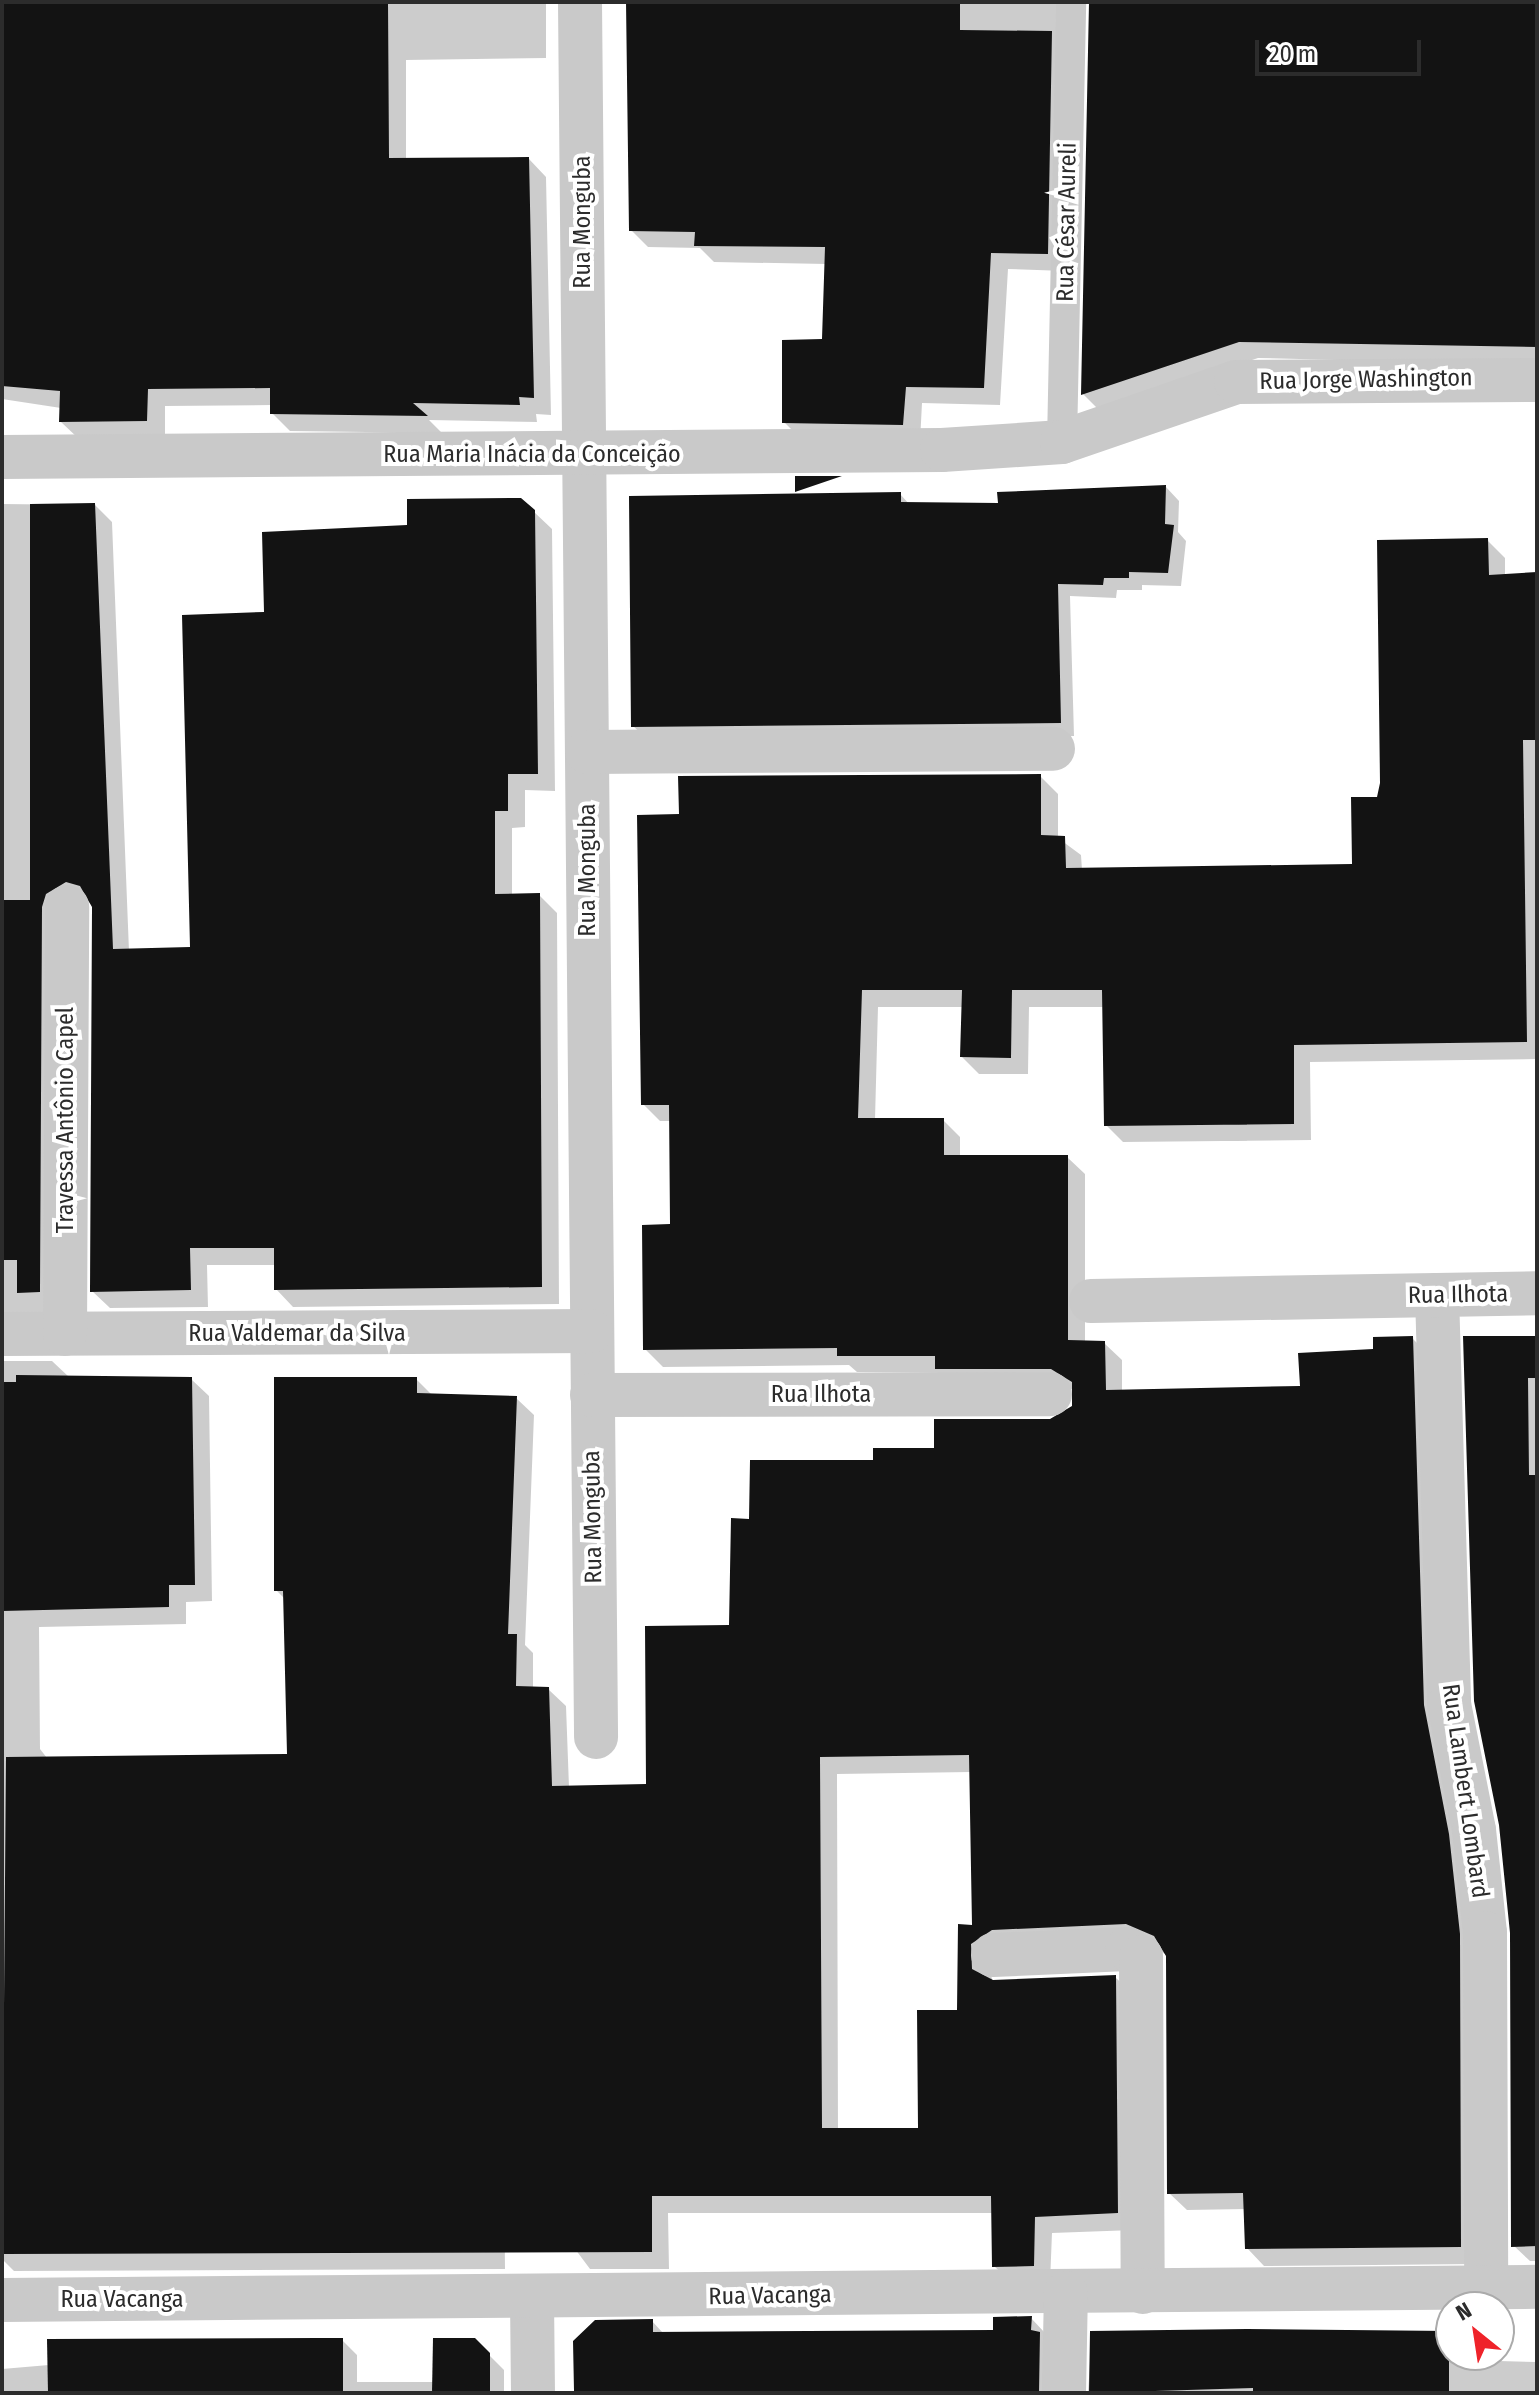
<!DOCTYPE html>
<html>
<head>
<meta charset="utf-8">
<style>
  body { margin:0 }
  #map { position:relative; width:1539px; height:2395px; overflow:hidden; background:#fff; font-family:"Fira Sans Condensed",sans-serif }
  div>[style] { position:absolute }
  .shadow>* { inset:0; background:#0003 }
  .building>* { inset:0; background:#131313 }
  .service>* { height:30px; margin:-15px; padding:0 15px; transform-origin:15px; border-radius:15px; background:#c9c9c9 }
  .minor>* { height:44px; margin:-22px; padding:0 22px; transform-origin:22px; border-radius:22px; background:#c9c9c9 }
  span { translate:-50% -50%; white-space:nowrap; text-align:center; line-height:1.15; -webkit-text-stroke:8px #fff; paint-order:stroke }
  .street-label { font-size:24px; color:#2c2c2c }
  .frame { position:absolute; inset:0; border:4px solid #2c2c2c; pointer-events:none }
  .north { position:absolute; left:1435px; top:2291px; width:80px; height:80px; box-sizing:border-box; background:#fff; border:2px solid #ababab; border-radius:50%; rotate:330deg; font-size:22px; font-weight:700; line-height:32px; text-align:center; color:#2c2c2c }
  .north::after { content:''; display:block; margin:auto; width:28px; height:36px; background:#ef232a; clip-path:polygon(50% 0,100% 100%,50% 72%,0 100%) }
  .scale { position:absolute; left:1255px; top:40px; width:166px; height:36px; box-sizing:border-box; border:4px solid #2c2c2c; border-top:0; padding-left:10px; font-size:24px; line-height:28px; white-space:nowrap; color:#2c2c2c; -webkit-text-stroke:6px #fff; paint-order:stroke }
</style>
</head>
<body>
<div id="map">
  <div class="shadow">
    <div style="clip-path:polygon(2px 2px,546px 2px,546px 58px,406px 60px,406px 160px,529px 159px,546px 177px,551px 415px,536px 414px,537px 422px,429px 420px,442px 433px,290px 431px,272px 413px,272px 405px,165px 406px,165px 438px,79px 439px,61px 422px,61px 408px,2px 399px)"></div>
    <div style="clip-path:polygon(628px 2px,1086px 2px,1073px 9px,1065px 271px,1008px 269px,1000px 405px,922px 403px,920px 442px,802px 440px,784px 422px,824px 341px,826px 264px,714px 262px,700px 248px,648px 247px,631px 230px)"></div>
    <div style="clip-path:polygon(1091px 2px,1537px 2px,1537px 365px,1258px 358px,1100px 411px,1083px 394px)"></div>
    <div style="clip-path:polygon(1166px 487px,1179px 501px,1178px 532px,1186px 541px,1181px 586px,1142px 585px,1142px 590px,1117px 590px,1116px 598px,1070px 596px,1074px 736px,647px 739px,633px 726px,900px 494px,910px 505px,1000px 505px)"></div>
    <div style="clip-path:polygon(2px 504px,95px 505px,112px 522px,129px 951px,192px 949px,266px 614px,409px 527px,533px 511px,552px 529px,555px 791px,525px 790px,525px 827px,512px 828px,512px 896px,539px 895px,557px 913px,559px 1304px,293px 1307px,276px 1289px,276px 1265px,207px 1265px,208px 1307px,110px 1308px,92px 1291px,94px 907px,85px 899px,57px 1325px,2px 1334px)"></div>
    <div style="clip-path:polygon(evenodd,1487px 540px,1505px 558px,1505px 576px,1537px 574px,1537px 1059px,1310px 1062px,1311px 1140px,1123px 1142px,1106px 1125px,1104px 1007px,1029px 1007px,1028px 1074px,979px 1074px,962px 1057px,963px 1007px,878px 1007px,875px 1120px,943px 1120px,960px 1137px,960px 1157px,1067px 1157px,1085px 1174px,1085px 1342px,1104px 1343px,1122px 1360px,1122px 1391px,1302px 1388px,1412px 1338px,1430px 1356px,1466px 1853px,1478px 2264px,1264px 2266px,1247px 2248px,1246px 2209px,1187px 2210px,1169px 2193px,1168px 1956px,1145px 1941px,987px 1962px,993px 1982px,1115px 1977px,1133px 1994px,1134px 2230px,1052px 2233px,1050px 2283px,1012px 2283px,994px 2266px,994px 2213px,668px 2213px,669px 2269px,590px 2269px,504px 2154px,505px 2269px,14px 2271px,2px 2259px,2px 1361px,52px 1361px,69px 1377px,191px 1379px,209px 1396px,212px 1601px,186px 1602px,186px 1624px,39px 1627px,40px 1749px,47px 1758px,289px 1756px,286px 1600px,276px 1590px,416px 1379px,433px 1396px,516px 1398px,534px 1415px,525px 1645px,533px 1653px,533px 1688px,548px 1689px,566px 1706px,569px 1787px,648px 1786px,731px 1627px,751px 1521px,875px 1462px,1051px 1421px,1073px 1408px,1074px 1389px,954px 1386px,941px 1373px,857px 1372px,849px 1365px,663px 1367px,645px 1349px,672px 1226px,671px 1121px,660px 1121px,643px 1104px,681px 816px,1040px 776px,1058px 794px,1058px 838px,1081px 855px,1082px 870px,1354px 866px,1487px 540px,971px 1772px,974px 1927px,959px 2012px,920px 2130px,838px 2130px,837px 1774px,971px 1772px)"></div>
    <div style="clip-path:polygon(1465px 1338px,1537px 1338px,1537px 2261px,1530px 2261px,1514px 2246px,1512px 1930px)"></div>
    <div style="clip-path:polygon(1031px 2318px,1045px 2333px,1055px 2393px,575px 2393px,575px 2342px,652px 2321px,663px 2333px,995px 2332px)"></div>
    <div style="clip-path:polygon(1092px 2333px,1448px 2333px,1451px 2355px,1463px 2355px,1463px 2360px,1537px 2362px,1537px 2393px,1088px 2393px)"></div>
    <div style="clip-path:polygon(342px 2340px,357px 2355px,357px 2382px,434px 2382px,474px 2340px,504px 2370px,504px 2393px,2px 2393px,2px 2369px)"></div>
  </div>
  <div class="building">
    <div style="clip-path:polygon(2px 2px,388px 2px,389px 158px,529px 157px,534px 398px,519px 397px,520px 405px,413px 403px,428px 416px,270px 414px,270px 388px,148px 389px,147px 421px,59px 422px,60px 391px,2px 386px)"></div>
    <div style="clip-path:polygon(626px 2px,960px 2px,960px 30px,1052px 31px,1048px 254px,991px 253px,984px 388px,906px 387px,903px 425px,782px 423px,782px 340px,822px 339px,825px 247px,694px 246px,695px 232px,629px 231px)"></div>
    <div style="clip-path:polygon(1089px 2px,1537px 2px,1537px 347px,1239px 342px,1081px 395px)"></div>
    <div style="clip-path:polygon(795px 476px,842px 476px,795px 492px)"></div>
    <div style="clip-path:polygon(1166px 485px,1165px 524px,1174px 525px,1168px 573px,1129px 572px,1129px 578px,1104px 578px,1103px 585px,1058px 584px,1061px 723px,631px 727px,629px 496px,901px 492px,901px 502px,998px 503px,997px 492px)"></div>
    <div style="clip-path:polygon(521px 498px,535px 510px,538px 774px,508px 774px,508px 811px,495px 811px,495px 894px,540px 893px,542px 1287px,274px 1290px,274px 1248px,190px 1248px,191px 1290px,90px 1292px,92px 907px,80px 886px,66px 882px,46px 894px,42px 907px,40px 1292px,17px 1293px,17px 1260px,2px 1260px,2px 900px,30px 900px,30px 504px,95px 503px,113px 949px,190px 947px,182px 615px,264px 612px,262px 532px,407px 525px,407px 499px)"></div>
    <div style="clip-path:polygon(evenodd,1488px 538px,1489px 575px,1537px 572px,1537px 740px,1523px 740px,1527px 1042px,1294px 1045px,1294px 1124px,1104px 1126px,1102px 990px,1012px 990px,1011px 1058px,960px 1057px,962px 990px,862px 990px,858px 1118px,944px 1118px,944px 1155px,1068px 1155px,1068px 1340px,1105px 1341px,1106px 1390px,1300px 1386px,1298px 1353px,1373px 1349px,1373px 1337px,1413px 1336px,1424px 1705px,1449px 1834px,1460px 1934px,1461px 2247px,1245px 2249px,1243px 2193px,1167px 2194px,1166px 1956px,1154px 1936px,1126px 1924px,992px 1930px,971px 1944px,972px 1969px,993px 1980px,1116px 1975px,1118px 2213px,1035px 2217px,1034px 2266px,992px 2267px,991px 2196px,652px 2196px,652px 2252px,2px 2254px,6px 1757px,287px 1754px,283px 1591px,274px 1591px,274px 1377px,417px 1377px,417px 1393px,517px 1396px,508px 1634px,517px 1634px,516px 1686px,549px 1687px,552px 1786px,646px 1784px,645px 1626px,729px 1625px,731px 1518px,749px 1519px,750px 1460px,873px 1460px,873px 1448px,934px 1448px,934px 1419px,1050px 1419px,1072px 1406px,1072px 1382px,1051px 1369px,935px 1369px,935px 1356px,837px 1356px,837px 1348px,643px 1350px,642px 1225px,670px 1224px,669px 1105px,641px 1105px,637px 815px,679px 814px,678px 776px,1041px 774px,1041px 835px,1065px 836px,1066px 868px,1352px 864px,1351px 797px,1377px 797px,1380px 783px,1377px 540px,1488px 538px,969px 1755px,972px 1925px,958px 1924px,957px 2010px,917px 2010px,918px 2128px,822px 2128px,820px 1757px,969px 1755px)"></div>
    <div style="clip-path:polygon(1463px 1336px,1537px 1336px,1537px 1378px,1528px 1378px,1529px 1475px,1537px 1475px,1537px 2246px,1511px 2247px,1510px 1933px,1499px 1825px,1474px 1701px)"></div>
    <div style="clip-path:polygon(16px 1375px,192px 1377px,195px 1585px,169px 1585px,169px 1607px,2px 1611px,2px 1382px,16px 1382px)"></div>
    <div style="clip-path:polygon(1032px 2316px,1031px 2330px,1040px 2332px,1039px 2393px,574px 2391px,573px 2341px,595px 2320px,653px 2319px,653px 2332px,993px 2330px,993px 2317px)"></div>
    <div style="clip-path:polygon(1247px 2329px,1449px 2331px,1449px 2393px,1253px 2393px,1253px 2388px,1089px 2393px,1090px 2331px)"></div>
    <div style="clip-path:polygon(318px 2338px,343px 2338px,343px 2393px,48px 2393px,47px 2339px)"></div>
    <div style="clip-path:polygon(433px 2338px,475px 2338px,490px 2353px,490px 2393px,432px 2393px)"></div>
  </div>
  <div class="service">
    <div style="left:1062px;top:442px;width:440px;rotate:-88.8deg"></div>
  </div>
  <div class="minor">
    <div style="left:580px;top:2px;width:1735px;rotate:89.47deg"></div>
    <div style="left:2px;top:457px;width:940px;rotate:-0.43deg"></div>
    <div style="left:942px;top:450px;width:120px;rotate:-3.8deg"></div>
    <div style="left:1062px;top:442px;width:184px;rotate:-19deg"></div>
    <div style="left:1236px;top:382px;width:301px;rotate:-0.4deg"></div>
    <div style="left:587px;top:752px;width:466px;rotate:-0.4deg"></div>
    <div style="left:1437px;top:1295px;width:409px;rotate:88.3deg"></div>
    <div style="left:1449px;top:1704px;width:128px;rotate:78.8deg"></div>
    <div style="left:1474px;top:1830px;width:104px;rotate:83.9deg"></div>
    <div style="left:1485px;top:1933px;width:355px;rotate:89.8deg"></div>
    <div style="left:1091px;top:1301px;width:446px;rotate:-1deg"></div>
    <div style="left:2px;top:1334px;width:589px;rotate:-0.29deg"></div>
    <div style="left:65px;top:1334px;width:427px;rotate:-89.7deg"></div>
    <div style="left:592px;top:1395px;width:458px;rotate:-0.1deg"></div>
    <div style="left:993px;top:1955px;width:134px;rotate:-2.6deg"></div>
    <div style="left:1127px;top:1949px;width:16px;rotate:30deg"></div>
    <div style="left:1141px;top:1957px;width:335px;rotate:89.7deg"></div>
    <div style="left:532px;top:2298px;width:95px;rotate:89.4deg"></div>
    <div style="left:2px;top:2300px;width:1535px;rotate:-0.49deg"></div>
    <div style="left:1064px;top:2393px;width:100px;rotate:-88.9deg"></div>
  </div>
  <div class="street-label">
    <span style="left:583px;top:222px;rotate:-90deg">Rua Monguba</span>
    <span style="left:1067px;top:222px;rotate:-89deg">Rua César Aureli</span>
    <span style="left:1366px;top:380px;rotate:-1deg">Rua Jorge Washington</span>
    <span style="left:532px;top:455px">Rua Maria Inácia da Conceição</span>
    <span style="left:588px;top:870px;rotate:-90deg">Rua Monguba</span>
    <span style="left:66px;top:1120px;rotate:-90deg">Travessa Antônio Capel</span>
    <span style="left:1458px;top:1295px;rotate:-1deg">Rua Ilhota</span>
    <span style="left:297px;top:1334px">Rua Valdemar da Silva</span>
    <span style="left:821px;top:1395px">Rua Ilhota</span>
    <span style="left:593px;top:1517px;rotate:-91deg">Rua Monguba</span>
    <span style="left:1465px;top:1791px;rotate:82deg">Rua Lambert Lombard</span>
    <span style="left:770px;top:2296px;rotate:-1deg">Rua Vacanga</span>
    <span style="left:122px;top:2300px">Rua Vacanga</span>
  </div>
  <div class="frame"></div>
  <div class="north">N</div>
  <div class="scale">20 m</div>
</div>
</body>
</html>
